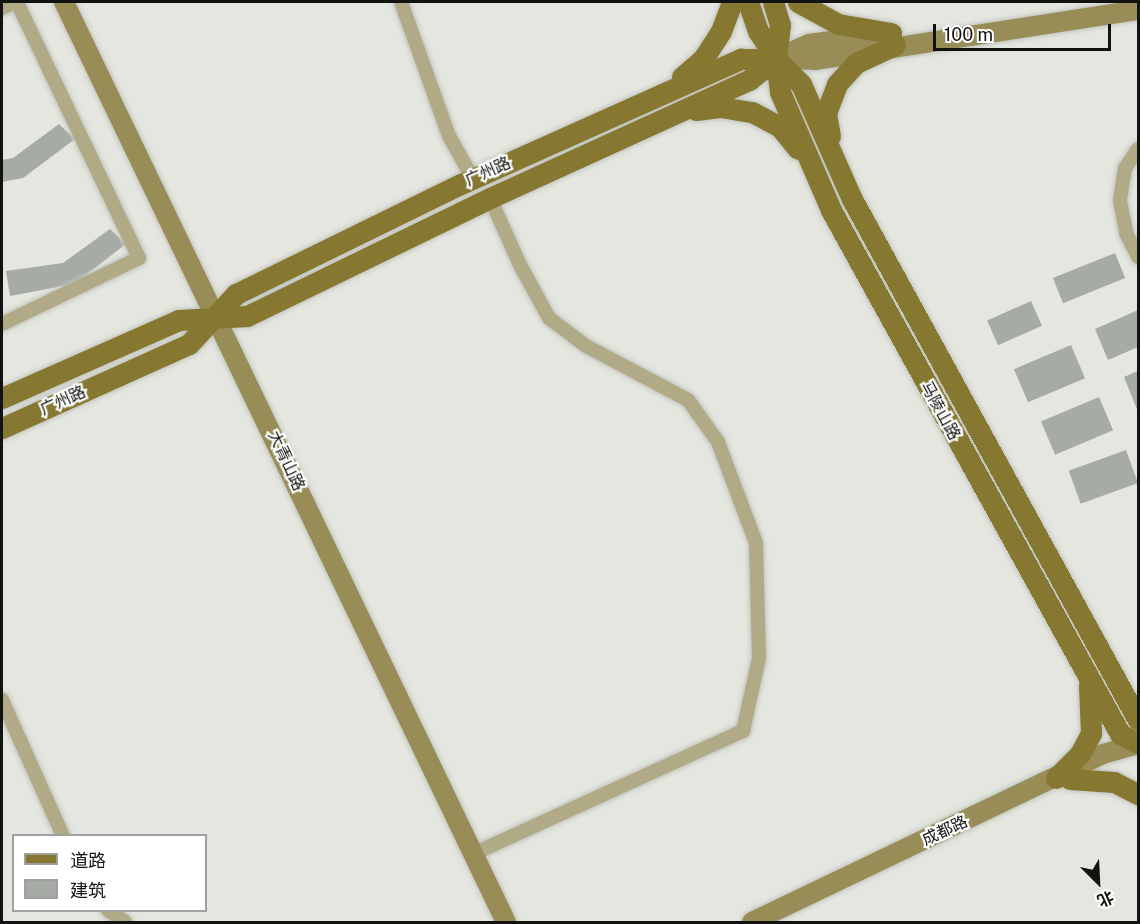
<!DOCTYPE html>
<html>
<head>
<meta charset="utf-8">
<style>
  body { margin:0 }
  #map { position:relative; width:1140px; height:924px; overflow:hidden; background:#e4e6df; font-family:"Public Sans","Noto Sans SC",sans-serif }
  div>[style] { position:absolute }
  .building>* { inset:0; background:#a7aba5; transform-origin:0 0 }
  .roads { filter:drop-shadow(0 0 2px #c2c4be) drop-shadow(0 0 2px #c2c4be) }
  .street>* { height:14px; margin:-7px; padding:0 7px; transform-origin:7px; border-radius:7px; background:#b1aa87 }
  .secondary>* { height:20px; margin:-10px; padding:0 10px; transform-origin:10px; border-radius:10px; background:#988d57 }
  .primary>* { height:21px; margin:-10.5px; padding:0 10.5px; transform-origin:10.5px; border-radius:10.5px; background:#867830 }
  span { translate:-50% -50%; white-space:nowrap; text-align:center; line-height:1.15; -webkit-text-stroke:4.5px #fff; paint-order:stroke }
  .street-label { font-size:16px; color:#121210 }
  .frame { position:absolute; inset:0; border:3px solid #121210; pointer-events:none }
  .legend { position:absolute; left:12px; top:834px; width:195px; height:78px; box-sizing:border-box; background:#fff; border:2px solid #a0a09f; margin:0; padding:8px 10px; list-style:none; font-size:18px; color:#121210 }
  .legend li { display:flex; align-items:center; gap:12px; height:30px }
  .legend b { width:30px; border:2px solid #a0a09f }
  .north { position:absolute; left:1068px; top:852px; width:60px; height:60px; -webkit-text-stroke:4px #fff; paint-order:stroke; rotate:156deg; font-size:16px; font-weight:700; line-height:24px; text-align:center; color:#121210 }
  .north::after { content:''; display:block; margin:auto; width:21px; height:27px; background:#121210; clip-path:polygon(50% 0,100% 100%,50% 72%,0 100%) }
  .scale { position:absolute; left:933px; top:24px; width:178px; height:27px; box-sizing:border-box; border:3px solid #121210; border-top:0; padding-left:8px; font-size:18px; line-height:21px; white-space:nowrap; color:#121210; -webkit-text-stroke:4px #fff; paint-order:stroke }
</style>
</head>
<body>
<div id="map">
  <div class="building">
    <div style="clip-path:polygon(59px 124px,75px 139px,23px 178px,2px 182px,2px 160px,13px 158px)"></div>
    <div style="clip-path:polygon(110px 229px,126px 244px,74px 284px,10px 296px,6px 271px,63px 263px)"></div>
    <div style="left:1115px;top:253px;width:27px;height:67px;rotate:68deg"></div>
    <div style="left:1031px;top:301px;width:27px;height:48px;rotate:66deg"></div>
    <div style="clip-path:polygon(1138px 310px,1138px 347px,1108px 360px,1095px 329px)"></div>
    <div style="left:1071px;top:345px;width:36px;height:62px;rotate:67deg"></div>
    <div style="clip-path:polygon(1138px 371px,1138px 412px,1124px 377px)"></div>
    <div style="left:1099px;top:397px;width:36px;height:63px;rotate:67deg"></div>
    <div style="left:1126px;top:450px;width:35px;height:61px;rotate:70deg"></div>
  </div>
  <div class="roads">
    <div class="street">
      <div style="left:401px;top:2px;width:142px;rotate:70.3deg"></div>
      <div style="left:449px;top:136px;width:49px;rotate:60.8deg"></div>
      <div style="left:2px;top:8px;width:14px;rotate:-25deg"></div>
      <div style="left:1138px;top:149px;width:23px;rotate:124deg"></div>
      <div style="left:1125px;top:168px;width:33px;rotate:99deg"></div>
      <div style="left:1120px;top:201px;width:33px;rotate:79deg"></div>
      <div style="left:1126px;top:233px;width:27px;rotate:63deg"></div>
      <div style="left:2px;top:324px;width:152px;rotate:-25.7deg"></div>
      <div style="left:139px;top:258px;width:284px;rotate:-115.5deg"></div>
      <div style="left:2px;top:700px;width:149px;rotate:65.8deg"></div>
      <div style="left:473px;top:854px;width:297px;rotate:-24.5deg"></div>
      <div style="left:743px;top:731px;width:75px;rotate:-77.6deg"></div>
      <div style="left:759px;top:658px;width:115px;rotate:-91.5deg"></div>
      <div style="left:756px;top:543px;width:108px;rotate:-110.6deg"></div>
      <div style="left:718px;top:442px;width:52px;rotate:-125.5deg"></div>
      <div style="left:688px;top:400px;width:115px;rotate:-152.1deg"></div>
      <div style="left:586px;top:346px;width:46px;rotate:-142.9deg"></div>
      <div style="left:549px;top:318px;width:60px;rotate:-118.7deg"></div>
      <div style="left:520px;top:265px;width:73px;rotate:-114.1deg"></div>
      <div style="left:108px;top:910px;width:21px;rotate:35deg"></div>
    </div>
    <div class="secondary">
      <div style="left:64px;top:2px;width:1021px;rotate:64.34deg"></div>
      <div style="left:780px;top:57px;width:32px;rotate:-24deg"></div>
      <div style="left:809px;top:44px;width:74px;rotate:-7.8deg"></div>
      <div style="left:776px;top:59px;width:39px;rotate:1deg"></div>
      <div style="left:815px;top:60px;width:327px;rotate:-8.8deg"></div>
      <div style="left:752px;top:922px;width:389px;rotate:-25.6deg"></div>
      <div style="left:1103px;top:754px;width:36px;rotate:-16deg"></div>
    </div>
    <div class="primary">
      <div style="left:748px;top:2px;width:31px;rotate:71deg"></div>
      <div style="left:758px;top:31px;width:33px;rotate:57deg"></div>
      <div style="left:776px;top:59px;width:35px;rotate:45deg"></div>
      <div style="left:801px;top:84px;width:126px;rotate:66.1deg"></div>
      <div style="left:852px;top:199px;width:594px;rotate:61.24deg"></div>
      <div style="left:773px;top:2px;width:24px;rotate:73deg"></div>
      <div style="left:780px;top:25px;width:34px;rotate:97deg"></div>
      <div style="left:776px;top:59px;width:33px;rotate:83deg"></div>
      <div style="left:780px;top:92px;width:129px;rotate:66.6deg"></div>
      <div style="left:831px;top:210px;width:598px;rotate:61.12deg"></div>
      <div style="left:1120px;top:734px;width:20px;rotate:27deg"></div>
      <div style="left:798px;top:2px;width:46px;rotate:28.8deg"></div>
      <div style="left:838px;top:24px;width:54px;rotate:9.6deg"></div>
      <div style="left:682px;top:77px;width:28px;rotate:-41deg"></div>
      <div style="left:703px;top:59px;width:33px;rotate:-57deg"></div>
      <div style="left:721px;top:31px;width:31px;rotate:-69deg"></div>
      <div style="left:696px;top:110px;width:24px;rotate:-7deg"></div>
      <div style="left:720px;top:107px;width:32px;rotate:9deg"></div>
      <div style="left:752px;top:112px;width:32px;rotate:28deg"></div>
      <div style="left:780px;top:127px;width:28px;rotate:51deg"></div>
      <div style="left:830px;top:136px;width:23px;rotate:-100deg"></div>
      <div style="left:826px;top:113px;width:31px;rotate:-69deg"></div>
      <div style="left:837px;top:84px;width:28px;rotate:-48deg"></div>
      <div style="left:856px;top:63px;width:43px;rotate:-24.8deg"></div>
      <div style="left:2px;top:398px;width:193px;rotate:-23.8deg"></div>
      <div style="left:179px;top:320px;width:68px;rotate:-3.4deg"></div>
      <div style="left:247px;top:316px;width:270px;rotate:-25.9deg"></div>
      <div style="left:490px;top:198px;width:285px;rotate:-24.5deg"></div>
      <div style="left:749px;top:80px;width:34px;rotate:-38deg"></div>
      <div style="left:2px;top:428px;width:205px;rotate:-24.2deg"></div>
      <div style="left:189px;top:344px;width:69px;rotate:-46.8deg"></div>
      <div style="left:236px;top:294px;width:250px;rotate:-26.1deg"></div>
      <div style="left:461px;top:184px;width:307px;rotate:-24.1deg"></div>
      <div style="left:741px;top:59px;width:35px"></div>
      <div style="left:1056px;top:778px;width:34px;rotate:-45deg"></div>
      <div style="left:1080px;top:754px;width:24px;rotate:-62deg"></div>
      <div style="left:1091px;top:733px;width:48px;rotate:-92.4deg"></div>
      <div style="left:1070px;top:779px;width:44px;rotate:3.9deg"></div>
      <div style="left:1114px;top:782px;width:27px;rotate:27deg"></div>
    </div>
  </div>
  <div class="street-label">
    <span style="left:488px;top:172px;rotate:-24deg">广州路</span>
    <span style="left:63px;top:401px;rotate:-24deg">广州路</span>
    <span style="left:940px;top:411px;rotate:61deg">马陵山路</span>
    <span style="left:286px;top:461px;rotate:65deg">大青山路</span>
    <span style="left:945px;top:831px;rotate:-25deg">成都路</span>
  </div>
  <div class="frame"></div>
  <ul class="legend">
  <li><b style="height:8px;background:#867830"></b>道路</li>
  <li><b style="height:16px;background:#a7aba5"></b>建筑</li>
  </ul>
  <div class="north">北</div>
  <div class="scale">100 m</div>
</div>
</body>
</html>
